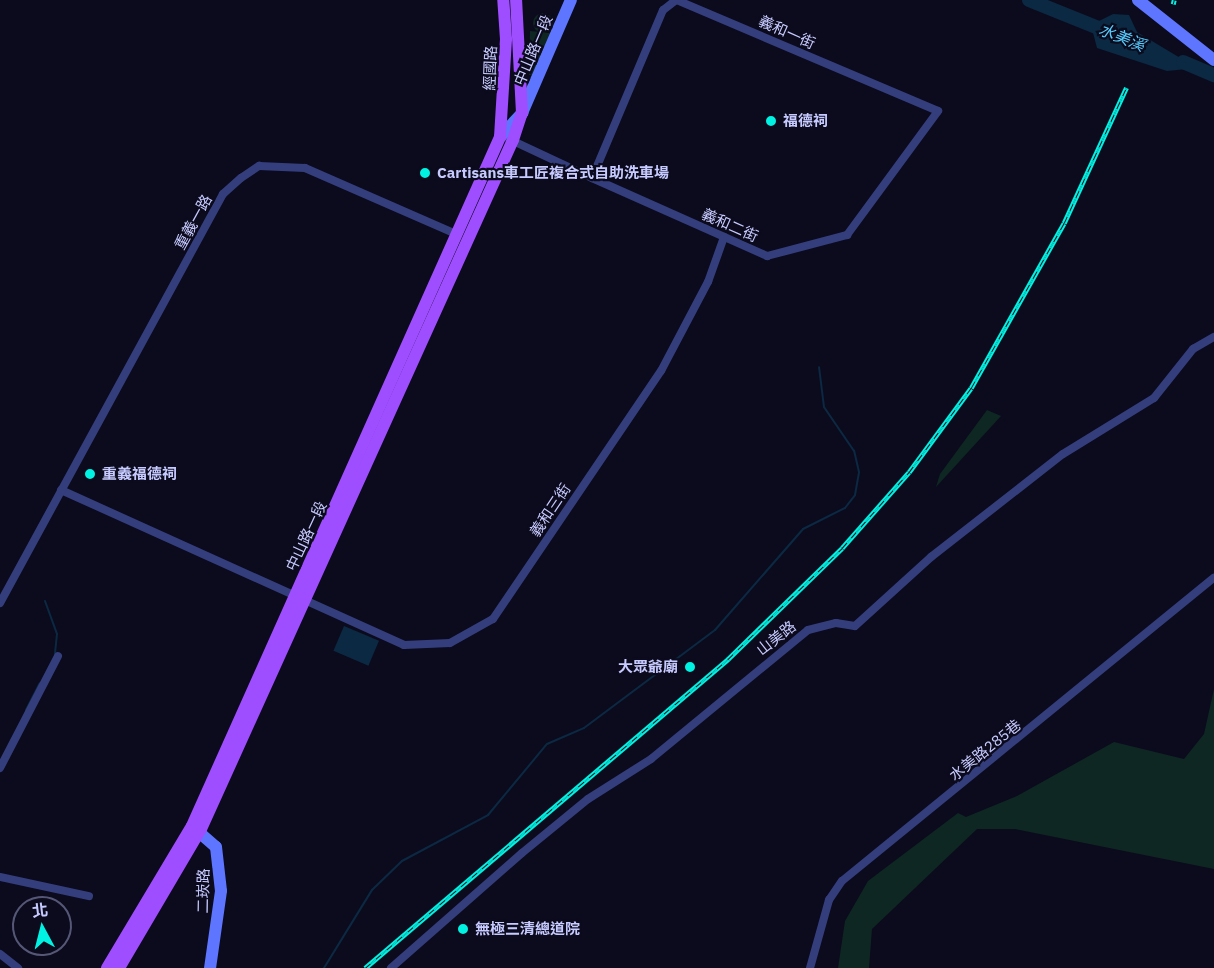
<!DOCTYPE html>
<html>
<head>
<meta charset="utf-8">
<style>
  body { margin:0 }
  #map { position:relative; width:1214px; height:968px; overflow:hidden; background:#0b0b1d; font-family:"IBM Plex Sans","Noto Sans TC",sans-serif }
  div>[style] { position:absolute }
  .green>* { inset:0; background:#0e2722 }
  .round { border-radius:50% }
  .water>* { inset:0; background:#0b2942; transform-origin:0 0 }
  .stream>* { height:2px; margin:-1px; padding:0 1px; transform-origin:1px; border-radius:1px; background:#0b2942 }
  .river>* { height:14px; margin:-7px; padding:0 7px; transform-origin:7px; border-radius:7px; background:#0b2942 }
  .street>* { height:8px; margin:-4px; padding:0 4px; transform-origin:4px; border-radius:4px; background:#353e7d }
  .secondary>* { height:12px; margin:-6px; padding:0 6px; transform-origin:6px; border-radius:6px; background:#5e75ff }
  .primary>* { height:12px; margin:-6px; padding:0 6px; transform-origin:6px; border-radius:6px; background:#9f4eff }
  .rail>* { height:4.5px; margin-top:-2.25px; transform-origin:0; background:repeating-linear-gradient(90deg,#0b0b1d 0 7px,#00f2e2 0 14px); box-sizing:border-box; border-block:2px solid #00f2e2 }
  .dots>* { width:16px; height:16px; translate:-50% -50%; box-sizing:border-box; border:3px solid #0b0b1d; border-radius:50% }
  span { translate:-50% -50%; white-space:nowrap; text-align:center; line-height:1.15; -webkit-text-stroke:4.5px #0b0b1d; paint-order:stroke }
  .street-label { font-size:15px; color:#c7caff }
  .poi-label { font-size:15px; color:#c7caff; font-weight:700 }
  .left { translate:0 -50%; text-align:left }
  .right { translate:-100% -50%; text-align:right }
  .water-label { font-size:16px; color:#55cdff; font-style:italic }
  .north { position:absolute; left:12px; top:896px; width:60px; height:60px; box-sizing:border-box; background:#0b0b1d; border:2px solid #565777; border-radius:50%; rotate:353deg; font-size:16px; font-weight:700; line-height:24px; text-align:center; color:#c7caff }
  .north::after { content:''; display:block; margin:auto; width:21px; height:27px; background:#00f2e2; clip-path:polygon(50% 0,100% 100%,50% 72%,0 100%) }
</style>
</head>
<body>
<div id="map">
  <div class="green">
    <div class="round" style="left:533px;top:13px;width:20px;height:20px"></div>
    <div style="clip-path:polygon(530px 31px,551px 33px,532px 75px,529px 75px)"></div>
    <div style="clip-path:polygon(987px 410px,1001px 416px,936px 487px,940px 474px)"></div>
    <div style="clip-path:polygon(1214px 689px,1214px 869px,1015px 829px,977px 829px,872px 929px,869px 968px,838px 968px,845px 921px,868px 881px,958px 813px,966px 817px,1017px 796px,1114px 742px,1184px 759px,1204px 734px)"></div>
  </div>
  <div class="water">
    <div style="clip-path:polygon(1113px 14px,1129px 15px,1137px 32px,1197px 68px,1167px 71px,1097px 48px,1091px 25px)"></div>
    <div style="left:344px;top:626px;width:38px;height:27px;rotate:23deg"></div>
  </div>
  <div class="stream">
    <div style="left:45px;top:601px;width:35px;rotate:70deg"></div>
    <div style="left:57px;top:634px;width:20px;rotate:96deg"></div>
    <div style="left:26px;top:710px;width:30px;rotate:-63deg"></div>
    <div style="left:324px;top:968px;width:92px;rotate:-58.4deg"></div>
    <div style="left:372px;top:890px;width:42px;rotate:-44deg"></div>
    <div style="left:402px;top:861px;width:98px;rotate:-28.1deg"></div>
    <div style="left:488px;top:815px;width:92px;rotate:-50.3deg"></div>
    <div style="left:547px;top:744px;width:40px;rotate:-23.4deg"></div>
    <div style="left:584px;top:728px;width:164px;rotate:-36.8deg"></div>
    <div style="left:715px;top:630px;width:134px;rotate:-48.9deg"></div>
    <div style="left:803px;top:529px;width:47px;rotate:-26.6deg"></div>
    <div style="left:845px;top:508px;width:16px;rotate:-52deg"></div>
    <div style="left:855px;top:495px;width:23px;rotate:-80deg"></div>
    <div style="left:859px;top:472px;width:22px;rotate:-103deg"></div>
    <div style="left:854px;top:451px;width:53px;rotate:-124.3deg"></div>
    <div style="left:824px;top:407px;width:40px;rotate:-97.1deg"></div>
  </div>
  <div class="river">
    <div style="left:1029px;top:0;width:83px;rotate:21.9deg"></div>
    <div style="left:1183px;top:62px;width:34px;rotate:23deg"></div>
  </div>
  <div class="street">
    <div style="left:509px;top:139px;width:92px;rotate:25.2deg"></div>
    <div style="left:592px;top:178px;width:192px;rotate:24deg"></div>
    <div style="left:767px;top:256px;width:83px;rotate:-14.7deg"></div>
    <div style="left:847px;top:235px;width:154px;rotate:-53.7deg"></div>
    <div style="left:938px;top:111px;width:285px;rotate:-157deg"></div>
    <div style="left:676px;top:0;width:16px;rotate:142deg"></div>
    <div style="left:663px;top:10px;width:182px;rotate:112.9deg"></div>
    <div style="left:61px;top:490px;width:376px;rotate:24.3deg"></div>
    <div style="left:404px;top:645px;width:46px;rotate:-2.5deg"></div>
    <div style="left:450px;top:643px;width:49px;rotate:-29.2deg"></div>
    <div style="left:493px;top:619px;width:300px;rotate:-55.9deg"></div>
    <div style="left:661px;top:371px;width:101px;rotate:-62.2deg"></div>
    <div style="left:708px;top:282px;width:48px;rotate:-70.4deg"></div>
    <div style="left:0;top:603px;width:466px;rotate:-61.4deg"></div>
    <div style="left:223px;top:194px;width:24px;rotate:-42deg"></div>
    <div style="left:241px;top:178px;width:22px;rotate:-34deg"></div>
    <div style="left:259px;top:166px;width:46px;rotate:2.5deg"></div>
    <div style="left:305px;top:168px;width:167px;rotate:23.6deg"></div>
    <div style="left:0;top:768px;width:126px;rotate:-62.6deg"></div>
    <div style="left:0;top:877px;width:91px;rotate:12.1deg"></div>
    <div style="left:0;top:954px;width:23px;rotate:38deg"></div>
    <div style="left:391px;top:968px;width:174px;rotate:-41.3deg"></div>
    <div style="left:522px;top:853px;width:85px;rotate:-39.3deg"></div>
    <div style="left:588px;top:799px;width:75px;rotate:-32.4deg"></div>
    <div style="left:651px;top:759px;width:203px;rotate:-39.4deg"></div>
    <div style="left:808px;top:630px;width:29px;rotate:-14deg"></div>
    <div style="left:836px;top:623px;width:19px;rotate:9deg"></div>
    <div style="left:855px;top:626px;width:103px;rotate:-42.2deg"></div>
    <div style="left:931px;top:557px;width:167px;rotate:-38deg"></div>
    <div style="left:1063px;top:454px;width:107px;rotate:-31.6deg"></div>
    <div style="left:1154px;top:398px;width:63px;rotate:-51.5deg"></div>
    <div style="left:1193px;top:349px;width:24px;rotate:-30deg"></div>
    <div style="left:810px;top:968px;width:71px;rotate:-74.4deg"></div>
    <div style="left:829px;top:900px;width:23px;rotate:-56deg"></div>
    <div style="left:842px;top:881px;width:480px;rotate:-39.2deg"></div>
  </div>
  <div class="secondary">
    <div style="left:1138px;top:0;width:97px;rotate:38.3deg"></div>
    <div style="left:500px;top:137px;width:33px;rotate:-47deg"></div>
    <div style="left:522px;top:113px;width:123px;rotate:-66.6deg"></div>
    <div style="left:193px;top:827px;width:30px;rotate:41deg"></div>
    <div style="left:216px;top:847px;width:44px;rotate:83.5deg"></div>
    <div style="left:221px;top:891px;width:78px;rotate:98.1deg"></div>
  </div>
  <div class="primary">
    <div style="left:107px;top:968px;width:165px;rotate:-59.1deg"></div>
    <div style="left:192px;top:826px;width:755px;rotate:-65.91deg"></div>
    <div style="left:500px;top:137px;width:98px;rotate:-86.5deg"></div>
    <div style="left:506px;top:39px;width:39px;rotate:-94deg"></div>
    <div style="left:119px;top:968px;width:161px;rotate:-59.5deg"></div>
    <div style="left:201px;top:829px;width:756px;rotate:-65.64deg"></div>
    <div style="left:513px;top:140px;width:28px;rotate:-72deg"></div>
    <div style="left:522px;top:113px;width:113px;rotate:-93deg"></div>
  </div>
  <div class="rail">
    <div style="left:1173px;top:4px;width:4px;rotate:-76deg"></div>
    <div style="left:365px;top:968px;width:477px;rotate:-40.4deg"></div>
    <div style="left:728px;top:659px;width:159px;rotate:-44.2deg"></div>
    <div style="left:842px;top:548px;width:101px;rotate:-48.6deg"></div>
    <div style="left:909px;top:472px;width:104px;rotate:-53.6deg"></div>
    <div style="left:971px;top:388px;width:189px;rotate:-60.6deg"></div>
    <div style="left:1064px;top:223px;width:149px;rotate:-65.3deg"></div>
  </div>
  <div class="dots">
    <div style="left:771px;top:121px;background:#00f2e2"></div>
    <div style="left:425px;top:173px;background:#00f2e2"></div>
    <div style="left:90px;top:474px;background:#00f2e2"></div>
    <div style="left:690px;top:667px;background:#00f2e2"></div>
    <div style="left:463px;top:929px;background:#00f2e2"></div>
  </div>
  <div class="street-label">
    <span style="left:787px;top:32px;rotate:24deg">義和一街</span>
    <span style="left:533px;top:50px;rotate:-67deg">中山路一段</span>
    <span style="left:490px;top:68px;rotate:-88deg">經國路</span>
    <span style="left:193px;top:222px;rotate:-61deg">重義一路</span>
    <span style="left:730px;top:225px;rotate:24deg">義和二街</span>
    <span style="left:550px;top:510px;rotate:-56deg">義和三街</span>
    <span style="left:306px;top:536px;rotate:-65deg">中山路一段</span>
    <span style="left:776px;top:638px;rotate:-38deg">山美路</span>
    <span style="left:985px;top:750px;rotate:-39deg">水美路285巷</span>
    <span style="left:203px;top:891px;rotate:-89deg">二崁路</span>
  </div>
  <div class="poi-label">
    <span class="left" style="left:783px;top:121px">福德祠</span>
    <span class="left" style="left:437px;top:173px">Cartisans車工匠複合式自助洗車場</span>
    <span class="left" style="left:102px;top:474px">重義福德祠</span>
    <span class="right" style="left:678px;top:667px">大眾爺廟</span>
    <span class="left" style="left:475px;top:929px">無極三清總道院</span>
  </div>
  <div class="water-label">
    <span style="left:1122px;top:37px;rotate:22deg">水美溪</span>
  </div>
  <div class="north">北</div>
</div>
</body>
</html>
